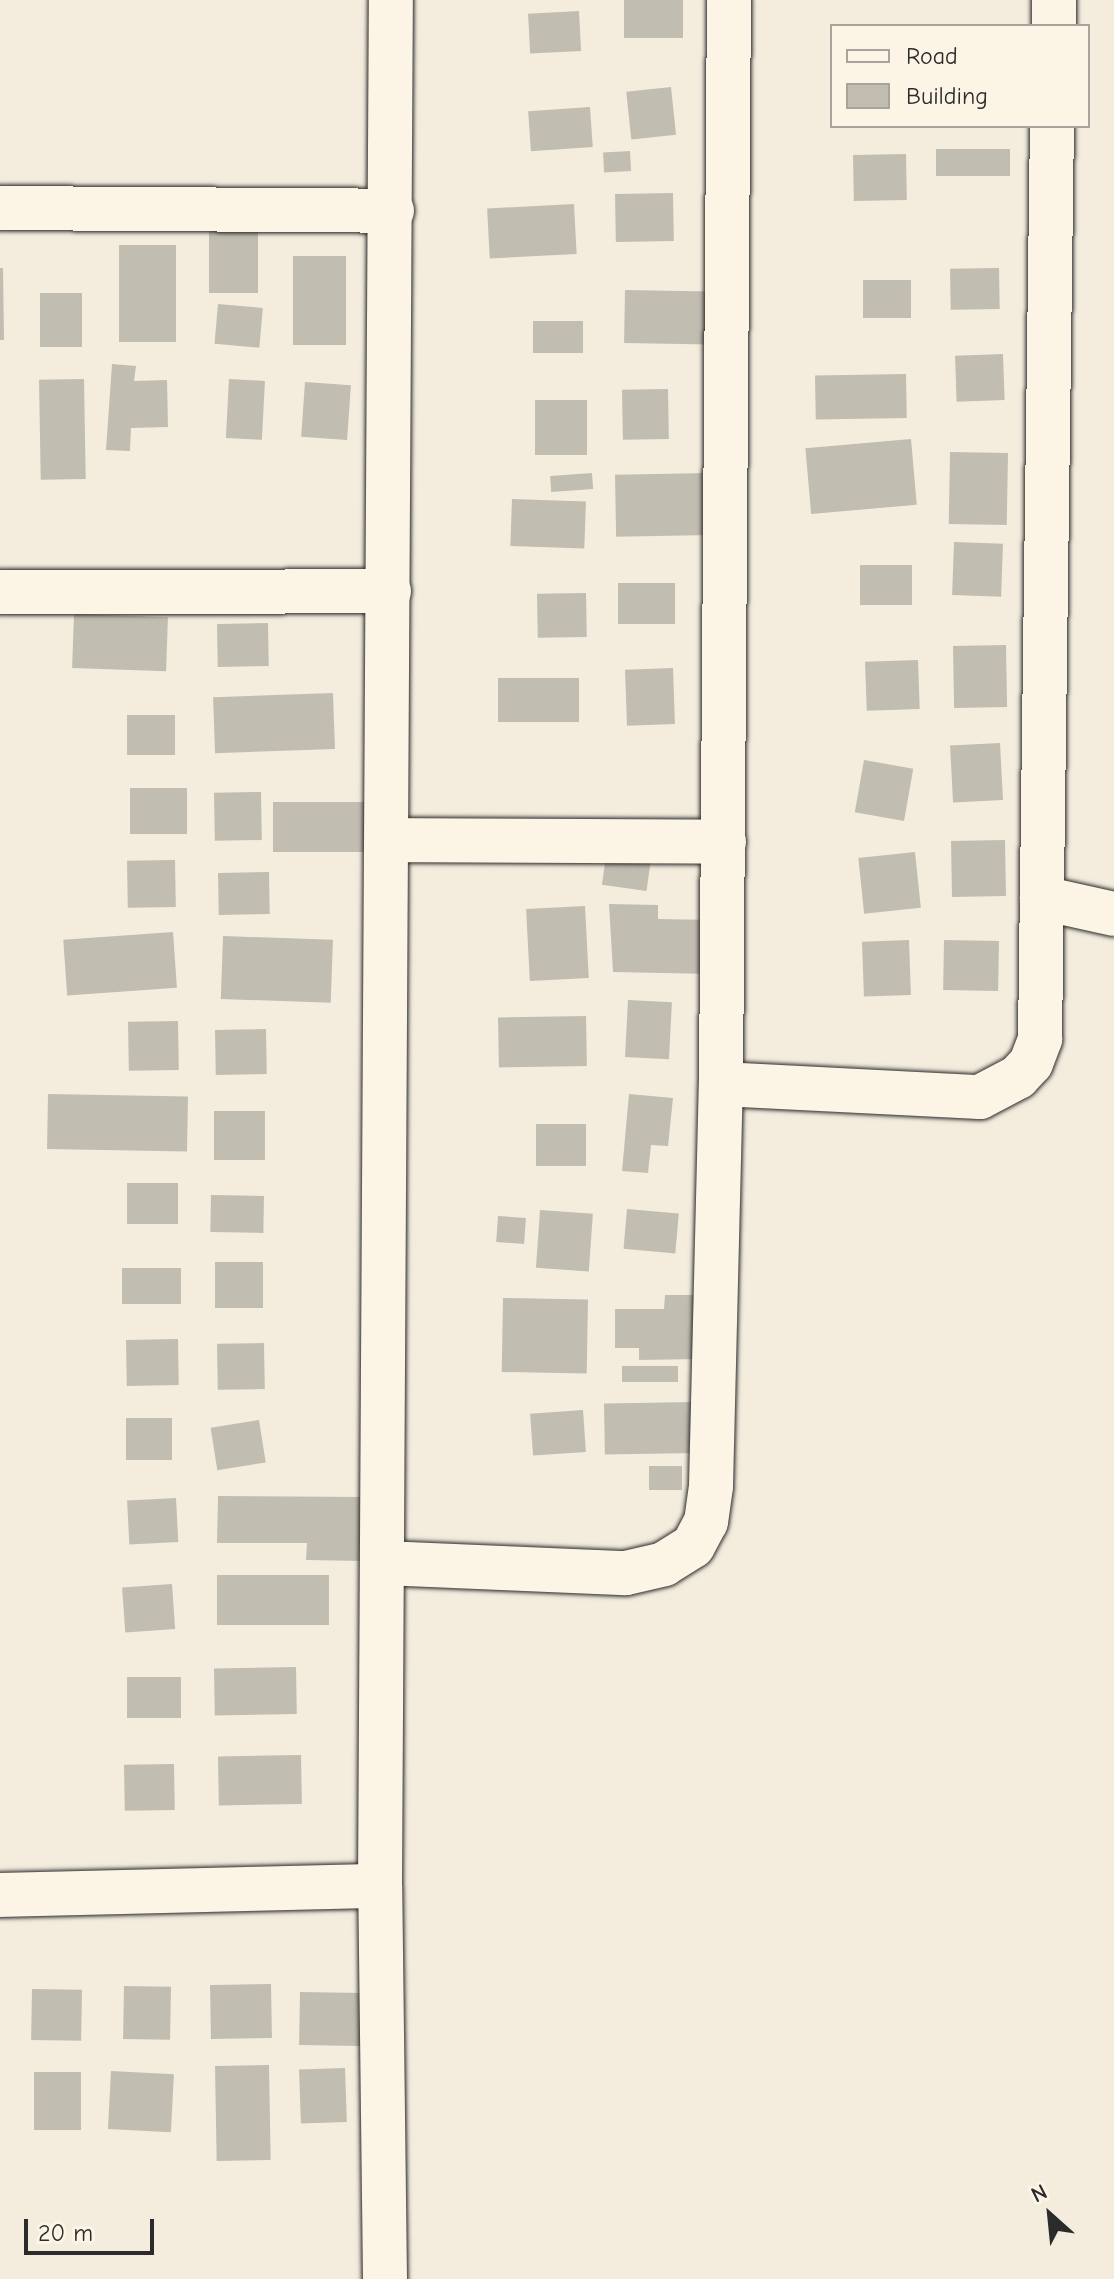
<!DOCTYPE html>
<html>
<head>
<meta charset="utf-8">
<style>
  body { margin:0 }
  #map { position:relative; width:1114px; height:2279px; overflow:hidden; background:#f4edde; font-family:"Comic Neue",sans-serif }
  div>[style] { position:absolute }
  .building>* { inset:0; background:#c2bdb1; transform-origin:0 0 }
  .roads { filter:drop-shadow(0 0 2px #2b2b2b) drop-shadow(0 0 2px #2b2b2b) }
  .minor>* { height:44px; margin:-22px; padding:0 22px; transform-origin:22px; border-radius:22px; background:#fcf5e5 }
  span { translate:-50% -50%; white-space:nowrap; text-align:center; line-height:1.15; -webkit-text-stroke:8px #fcf5e5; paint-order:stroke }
  .legend { position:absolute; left:830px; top:24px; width:260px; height:104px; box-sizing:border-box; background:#fcf5e5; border:2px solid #a8a49b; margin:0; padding:10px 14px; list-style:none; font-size:24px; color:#2b2b2b }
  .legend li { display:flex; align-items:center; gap:16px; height:40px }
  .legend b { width:40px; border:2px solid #a8a49b }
  .north { position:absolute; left:1010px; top:2175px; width:80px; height:80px; -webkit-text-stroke:6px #fcf5e5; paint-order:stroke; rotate:333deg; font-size:22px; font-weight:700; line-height:32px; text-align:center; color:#2b2b2b }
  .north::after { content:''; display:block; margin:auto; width:28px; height:36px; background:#2b2b2b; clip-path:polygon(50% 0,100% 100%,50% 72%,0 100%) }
  .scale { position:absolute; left:24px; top:2219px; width:130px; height:36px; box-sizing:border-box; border:4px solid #2b2b2b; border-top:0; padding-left:10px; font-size:24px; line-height:28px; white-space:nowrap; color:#2b2b2b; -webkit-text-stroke:6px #fcf5e5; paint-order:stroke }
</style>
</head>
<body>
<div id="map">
  <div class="building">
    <div style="left:624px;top:0;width:59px;height:38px"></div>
    <div style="left:579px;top:11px;width:40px;height:51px;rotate:87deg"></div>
    <div style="left:671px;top:87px;width:48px;height:45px;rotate:84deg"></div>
    <div style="left:590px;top:107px;width:40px;height:62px;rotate:86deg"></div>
    <div style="left:1010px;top:149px;width:27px;height:74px;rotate:90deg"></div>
    <div style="left:630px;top:151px;width:20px;height:27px;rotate:87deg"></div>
    <div style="left:906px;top:154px;width:46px;height:53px;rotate:89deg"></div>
    <div style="left:673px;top:193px;width:48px;height:58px;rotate:89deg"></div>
    <div style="left:574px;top:204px;width:50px;height:87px;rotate:87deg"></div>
    <div style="left:258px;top:224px;width:69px;height:49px;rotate:90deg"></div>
    <div style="left:119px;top:245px;width:57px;height:97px"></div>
    <div style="left:293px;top:256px;width:53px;height:89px"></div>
    <div style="clip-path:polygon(0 268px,3px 268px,4px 340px,0 340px)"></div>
    <div style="left:999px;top:268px;width:41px;height:49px;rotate:89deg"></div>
    <div style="left:863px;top:280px;width:48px;height:38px"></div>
    <div style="left:625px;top:290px;width:85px;height:53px;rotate:1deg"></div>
    <div style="left:40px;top:293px;width:42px;height:54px"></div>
    <div style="left:218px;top:304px;width:45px;height:40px;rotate:5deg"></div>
    <div style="left:533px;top:321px;width:50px;height:32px"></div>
    <div style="left:1003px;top:354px;width:46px;height:48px;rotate:88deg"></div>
    <div style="clip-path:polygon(112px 364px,136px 366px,134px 381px,167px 380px,168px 427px,131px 428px,130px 451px,106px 450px)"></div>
    <div style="left:906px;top:374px;width:44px;height:91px;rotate:89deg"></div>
    <div style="left:84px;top:379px;width:100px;height:45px;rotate:89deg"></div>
    <div style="left:229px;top:379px;width:36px;height:59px;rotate:3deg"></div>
    <div style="left:305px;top:382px;width:46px;height:55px;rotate:4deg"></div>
    <div style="left:668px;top:389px;width:50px;height:46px;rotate:89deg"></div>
    <div style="left:535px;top:400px;width:52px;height:55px"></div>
    <div style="left:911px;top:439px;width:66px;height:106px;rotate:85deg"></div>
    <div style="left:950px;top:452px;width:58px;height:72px;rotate:1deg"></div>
    <div style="left:592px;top:473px;width:16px;height:42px;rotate:86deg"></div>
    <div style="left:709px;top:473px;width:62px;height:94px;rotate:89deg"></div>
    <div style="left:512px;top:499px;width:74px;height:47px;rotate:2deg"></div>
    <div style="left:954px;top:542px;width:49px;height:53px;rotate:2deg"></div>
    <div style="left:860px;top:565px;width:52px;height:40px"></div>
    <div style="left:618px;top:583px;width:57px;height:41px"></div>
    <div style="left:586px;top:593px;width:44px;height:49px;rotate:89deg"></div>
    <div style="left:74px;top:614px;width:94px;height:54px;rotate:2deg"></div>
    <div style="left:268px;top:623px;width:43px;height:51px;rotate:89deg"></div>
    <div style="left:1006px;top:645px;width:62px;height:53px;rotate:89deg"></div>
    <div style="left:918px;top:660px;width:49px;height:53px;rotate:88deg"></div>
    <div style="left:673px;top:668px;width:56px;height:48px;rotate:88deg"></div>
    <div style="left:498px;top:678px;width:81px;height:44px"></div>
    <div style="left:333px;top:693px;width:56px;height:120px;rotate:88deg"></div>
    <div style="left:127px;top:715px;width:48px;height:40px"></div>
    <div style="left:1000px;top:743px;width:57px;height:50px;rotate:87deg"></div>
    <div style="left:864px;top:760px;width:50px;height:53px;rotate:10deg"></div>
    <div style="left:130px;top:788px;width:57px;height:46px"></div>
    <div style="left:261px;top:792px;width:48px;height:47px;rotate:89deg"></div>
    <div style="left:273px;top:802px;width:97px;height:50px"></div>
    <div style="left:1005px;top:840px;width:56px;height:54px;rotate:89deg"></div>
    <div style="left:915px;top:852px;width:56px;height:57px;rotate:84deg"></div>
    <div style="left:606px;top:856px;width:45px;height:29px;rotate:8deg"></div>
    <div style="left:175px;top:860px;width:47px;height:48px;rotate:89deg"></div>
    <div style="left:269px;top:872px;width:42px;height:51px;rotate:89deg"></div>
    <div style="clip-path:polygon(609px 904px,658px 905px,658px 919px,713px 920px,712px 974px,613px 972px)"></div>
    <div style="left:585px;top:906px;width:72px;height:59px;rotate:87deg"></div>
    <div style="left:173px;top:932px;width:56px;height:110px;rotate:86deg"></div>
    <div style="left:223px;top:936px;width:110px;height:63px;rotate:2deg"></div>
    <div style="left:909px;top:940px;width:55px;height:47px;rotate:88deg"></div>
    <div style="left:944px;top:940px;width:55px;height:50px;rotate:1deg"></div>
    <div style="left:628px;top:1000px;width:44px;height:57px;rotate:3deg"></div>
    <div style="left:586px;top:1016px;width:50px;height:88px;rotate:89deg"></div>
    <div style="left:178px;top:1021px;width:49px;height:50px;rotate:89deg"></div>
    <div style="left:266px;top:1029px;width:45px;height:51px;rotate:89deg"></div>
    <div style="left:48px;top:1094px;width:140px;height:55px;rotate:1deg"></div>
    <div style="clip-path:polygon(629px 1094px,673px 1098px,668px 1146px,651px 1145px,648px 1173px,622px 1171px)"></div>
    <div style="left:214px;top:1111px;width:51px;height:49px"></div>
    <div style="left:536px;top:1124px;width:50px;height:42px"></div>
    <div style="left:127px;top:1183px;width:51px;height:41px"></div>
    <div style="left:211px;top:1195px;width:53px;height:37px;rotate:1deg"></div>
    <div style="left:627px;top:1209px;width:52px;height:40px;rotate:5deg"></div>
    <div style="left:540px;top:1210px;width:53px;height:58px;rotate:4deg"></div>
    <div style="left:498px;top:1216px;width:28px;height:26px;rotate:4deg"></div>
    <div style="left:215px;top:1262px;width:48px;height:46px"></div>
    <div style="left:181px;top:1268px;width:36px;height:59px;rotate:90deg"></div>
    <div style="clip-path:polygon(665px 1295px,703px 1295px,702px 1359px,639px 1360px,639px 1348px,615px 1348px,615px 1309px,664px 1309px)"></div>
    <div style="left:503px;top:1298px;width:85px;height:74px;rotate:1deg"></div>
    <div style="left:178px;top:1339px;width:46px;height:52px;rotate:89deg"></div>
    <div style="left:264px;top:1343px;width:46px;height:47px;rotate:89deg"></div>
    <div style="left:622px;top:1366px;width:56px;height:16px"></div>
    <div style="left:696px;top:1402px;width:51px;height:92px;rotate:89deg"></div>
    <div style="left:583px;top:1410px;width:42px;height:53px;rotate:86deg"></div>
    <div style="left:172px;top:1418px;width:42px;height:46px;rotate:90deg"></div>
    <div style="left:259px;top:1420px;width:43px;height:49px;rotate:81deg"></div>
    <div style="left:649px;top:1466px;width:33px;height:24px"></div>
    <div style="clip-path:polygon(218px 1496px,363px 1497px,362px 1561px,306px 1560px,307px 1543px,217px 1543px)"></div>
    <div style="left:176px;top:1498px;width:44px;height:49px;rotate:87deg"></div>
    <div style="left:217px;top:1575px;width:112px;height:50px"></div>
    <div style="left:172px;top:1584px;width:45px;height:50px;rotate:86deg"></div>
    <div style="left:296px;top:1667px;width:47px;height:82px;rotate:89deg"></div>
    <div style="left:127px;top:1677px;width:54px;height:41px"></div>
    <div style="left:301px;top:1755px;width:49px;height:83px;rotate:89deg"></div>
    <div style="left:174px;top:1764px;width:46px;height:50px;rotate:89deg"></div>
    <div style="left:271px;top:1984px;width:54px;height:61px;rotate:89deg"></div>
    <div style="left:124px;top:1986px;width:47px;height:53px;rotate:1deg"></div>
    <div style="left:32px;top:1989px;width:50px;height:51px;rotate:1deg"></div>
    <div style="left:300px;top:1992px;width:62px;height:53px;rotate:1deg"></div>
    <div style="left:269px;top:2065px;width:95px;height:54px;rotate:89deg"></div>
    <div style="left:345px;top:2068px;width:54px;height:46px;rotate:88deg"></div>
    <div style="left:111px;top:2071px;width:63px;height:58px;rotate:3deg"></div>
    <div style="left:34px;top:2072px;width:47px;height:58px"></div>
  </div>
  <div class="roads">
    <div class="minor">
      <div style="left:1054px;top:26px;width:26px;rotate:-90deg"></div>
      <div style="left:0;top:208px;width:392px;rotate:0.4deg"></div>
      <div style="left:0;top:592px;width:389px;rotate:-0.1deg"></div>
      <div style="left:389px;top:840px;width:335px;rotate:0.3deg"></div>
      <div style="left:1042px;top:898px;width:74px;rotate:12.5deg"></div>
      <div style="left:721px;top:1084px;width:259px;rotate:2.9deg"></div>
      <div style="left:980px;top:1097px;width:43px;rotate:-27.8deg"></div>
      <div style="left:1018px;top:1077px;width:19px;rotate:-47deg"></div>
      <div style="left:1031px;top:1063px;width:26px;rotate:-69deg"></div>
      <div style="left:1040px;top:1039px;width:913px;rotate:-89.25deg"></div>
      <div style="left:383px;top:1563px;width:243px;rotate:2.4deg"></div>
      <div style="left:626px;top:1573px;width:39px;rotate:-13deg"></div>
      <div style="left:664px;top:1564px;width:34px;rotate:-32deg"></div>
      <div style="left:693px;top:1546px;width:27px;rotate:-62deg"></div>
      <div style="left:706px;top:1522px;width:36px;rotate:-82deg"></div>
      <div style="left:711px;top:1486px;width:402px;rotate:-88.6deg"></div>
      <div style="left:721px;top:1084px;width:1084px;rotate:-89.58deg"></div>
      <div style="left:0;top:1895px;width:380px;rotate:-1.4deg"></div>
      <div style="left:385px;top:2279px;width:393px;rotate:-90.7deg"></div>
      <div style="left:380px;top:1886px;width:1886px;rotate:-89.67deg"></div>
    </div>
  </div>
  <ul class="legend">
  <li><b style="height:10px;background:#fcf5e5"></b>Road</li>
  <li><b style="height:22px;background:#c2bdb1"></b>Building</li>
  </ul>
  <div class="north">N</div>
  <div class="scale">20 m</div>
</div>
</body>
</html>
